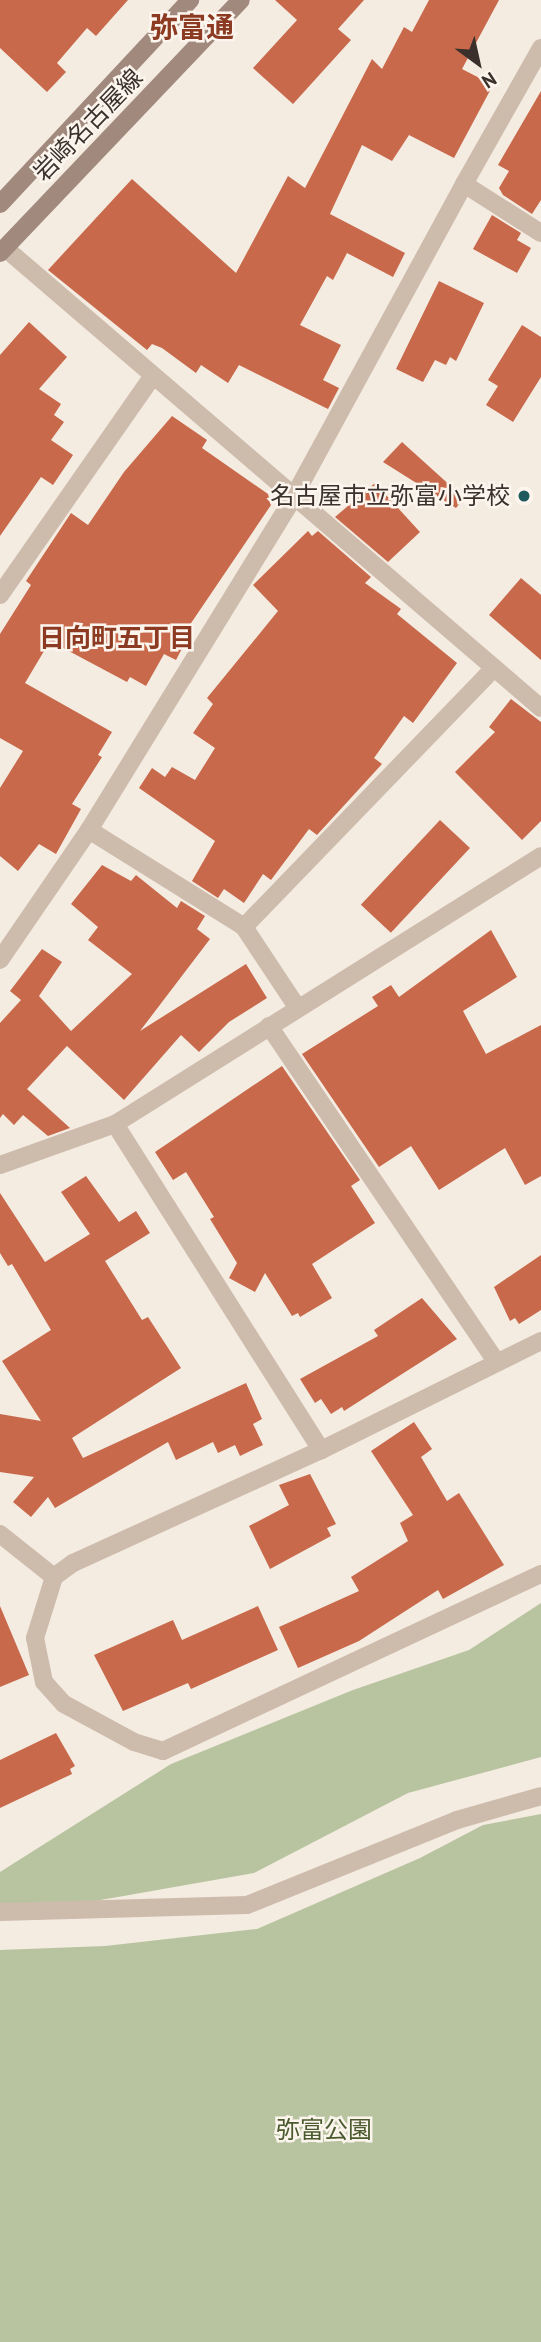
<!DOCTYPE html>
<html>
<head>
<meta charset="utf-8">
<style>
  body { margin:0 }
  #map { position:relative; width:541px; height:2342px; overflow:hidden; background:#f4ebe1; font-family:"PT Sans","Noto Sans JP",sans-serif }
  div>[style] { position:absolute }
  .green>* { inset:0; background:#b8c4a0 }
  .building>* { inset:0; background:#c8694b; transform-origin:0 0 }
  .minor>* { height:18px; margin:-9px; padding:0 9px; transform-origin:9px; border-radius:9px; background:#cdbbac }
  .tertiary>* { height:18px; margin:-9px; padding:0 9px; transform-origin:9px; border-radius:9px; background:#cdbbac }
  .secondary>* { height:18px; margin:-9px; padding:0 9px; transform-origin:9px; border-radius:9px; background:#a18a7d }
  .dots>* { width:19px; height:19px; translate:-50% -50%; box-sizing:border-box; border:4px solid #fbf5ee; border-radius:50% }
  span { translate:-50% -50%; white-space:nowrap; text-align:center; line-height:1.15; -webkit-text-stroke:5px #fbf5ee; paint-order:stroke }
  .street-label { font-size:24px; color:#3b302b }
  .poi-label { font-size:24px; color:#3b302b }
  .right { translate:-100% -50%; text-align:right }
  .park-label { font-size:24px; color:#4a5a2e }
  .neighbourhood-label { font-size:26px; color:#8c3b22; font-weight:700 }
  .quarter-label { font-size:28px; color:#8c3b22; font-weight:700 }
  .north { position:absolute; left:443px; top:28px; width:70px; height:70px; -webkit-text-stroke:5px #fbf5ee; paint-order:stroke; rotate:147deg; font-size:19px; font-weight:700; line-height:28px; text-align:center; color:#3b302b }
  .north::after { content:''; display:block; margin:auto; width:24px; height:32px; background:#3b302b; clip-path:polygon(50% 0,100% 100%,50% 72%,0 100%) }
</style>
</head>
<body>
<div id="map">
  <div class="green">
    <div style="clip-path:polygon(541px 1603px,541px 1757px,408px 1793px,254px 1873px,95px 1901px,0 1904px,0 1872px,171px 1764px,353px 1690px,469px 1650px)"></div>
    <div style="clip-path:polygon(541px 1814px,541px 2342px,0 2342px,0 1950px,105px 1946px,257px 1929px,420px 1858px,483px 1825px)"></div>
  </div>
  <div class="building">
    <div style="clip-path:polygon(0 0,128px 0,96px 36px,87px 28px,57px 63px,66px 72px,47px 92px,0 48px)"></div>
    <div style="clip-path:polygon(275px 0,364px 0,338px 29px,351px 40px,293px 104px,253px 68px,297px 20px)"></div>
    <div style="clip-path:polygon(429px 0,499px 0,462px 69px,493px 85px,454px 158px,409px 135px,392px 161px,362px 145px,330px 214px,405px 253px,393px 277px,347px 253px,333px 280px,327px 276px,300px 325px,341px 345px,323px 380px,339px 388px,328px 409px,239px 365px,228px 383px,201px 365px,196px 373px,162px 348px,152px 344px,147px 350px,48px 270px,132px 179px,236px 273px,288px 176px,305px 188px,372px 59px,382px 69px,404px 27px,412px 32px)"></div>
    <div style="clip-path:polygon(541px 91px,541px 200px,532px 214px,503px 195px,499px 188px,509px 171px,498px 165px)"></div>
    <div style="clip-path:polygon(492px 215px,521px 233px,517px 240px,531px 248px,517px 273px,473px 249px)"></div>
    <div style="clip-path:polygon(439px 281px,484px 303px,456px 361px,450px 357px,446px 365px,435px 360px,423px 382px,396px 369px)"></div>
    <div style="clip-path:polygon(29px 322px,67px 357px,39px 389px,61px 404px,54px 415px,64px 422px,51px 440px,73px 455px,53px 485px,41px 477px,0 536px,0 355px)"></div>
    <div style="clip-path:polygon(522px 325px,541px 337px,541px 377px,513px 422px,486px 405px,498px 386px,488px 380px)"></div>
    <div style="clip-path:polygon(172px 416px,207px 440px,202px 448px,268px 494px,271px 505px,185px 632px,189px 635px,176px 660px,164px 654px,146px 686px,130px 677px,127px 682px,50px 641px,25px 683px,112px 732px,98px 755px,102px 757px,72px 804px,81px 809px,56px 854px,39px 844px,18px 871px,0 856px,0 788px,23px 751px,0 738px,0 634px,31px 585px,26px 581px,71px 513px,88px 525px,124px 472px)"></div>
    <div style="clip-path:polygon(402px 442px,464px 498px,456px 508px,383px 462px)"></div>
    <div style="clip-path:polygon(375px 483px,420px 532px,388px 562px,335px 517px)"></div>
    <div style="clip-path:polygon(308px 531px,312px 536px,318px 531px,371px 577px,365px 583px,401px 609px,397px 614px,457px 663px,413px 723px,404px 716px,374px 758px,382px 764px,317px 835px,309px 829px,271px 880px,263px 874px,244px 903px,224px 889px,218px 898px,192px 881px,215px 841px,139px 788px,152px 768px,165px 777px,172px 767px,195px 780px,215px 748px,193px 733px,213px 704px,207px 698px,278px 611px,253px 585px)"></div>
    <div style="clip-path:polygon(521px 578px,541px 595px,541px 660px,489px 615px)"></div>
    <div style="clip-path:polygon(511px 699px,541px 722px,541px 821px,522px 840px,455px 772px,495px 732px,489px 727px)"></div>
    <div style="left:440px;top:820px;width:41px;height:116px;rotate:43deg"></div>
    <div style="clip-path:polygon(102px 865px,131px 881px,136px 875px,177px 908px,181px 901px,205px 916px,197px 929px,210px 939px,140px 1031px,246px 964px,267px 998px,229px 1022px,199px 1052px,181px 1035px,124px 1100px,67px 1046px,27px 1089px,70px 1128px,48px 1136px,23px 1115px,14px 1125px,3px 1114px,0 1118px,0 1023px,21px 1000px,10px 991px,42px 949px,62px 962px,39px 996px,71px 1031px,132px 974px,88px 940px,98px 927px,71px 904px)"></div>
    <div style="clip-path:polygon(491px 930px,517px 977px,463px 1011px,486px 1054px,541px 1025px,541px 1176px,525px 1185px,505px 1148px,439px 1190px,411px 1146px,379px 1167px,302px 1054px,378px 1006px,372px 997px,391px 985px,399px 997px)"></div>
    <div style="clip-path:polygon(282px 1066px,360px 1180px,351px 1186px,375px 1223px,312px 1264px,332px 1298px,300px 1317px,298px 1313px,292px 1316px,265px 1273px,255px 1292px,229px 1278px,237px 1263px,210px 1219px,214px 1217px,186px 1172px,173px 1180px,155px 1152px)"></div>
    <div style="clip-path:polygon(86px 1176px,119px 1222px,136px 1211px,150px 1233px,105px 1261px,142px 1320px,148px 1317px,181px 1368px,72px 1438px,83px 1458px,246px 1383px,262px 1419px,253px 1424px,263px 1445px,240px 1456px,235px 1445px,218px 1453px,213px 1442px,176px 1460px,168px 1442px,55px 1508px,48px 1497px,31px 1517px,13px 1502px,34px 1477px,0 1472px,0 1414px,41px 1421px,2px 1361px,51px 1330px,12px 1264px,8px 1266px,0 1253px,0 1193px,45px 1262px,90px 1234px,61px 1192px)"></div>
    <div style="clip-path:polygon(541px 1255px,541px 1310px,519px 1324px,515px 1318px,510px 1321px,494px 1287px)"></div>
    <div style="clip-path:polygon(422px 1298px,457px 1339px,344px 1411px,342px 1407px,331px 1414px,321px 1399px,315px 1403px,300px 1379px,378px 1336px,374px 1330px)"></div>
    <div style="clip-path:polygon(414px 1422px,432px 1449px,421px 1457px,447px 1501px,459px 1493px,504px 1565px,443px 1599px,438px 1590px,359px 1641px,298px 1668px,279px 1627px,359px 1591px,351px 1577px,408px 1541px,400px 1523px,413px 1515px,371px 1451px)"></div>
    <div style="clip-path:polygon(310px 1474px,336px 1524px,327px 1528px,331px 1536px,270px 1569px,249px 1526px,289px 1505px,279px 1485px)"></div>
    <div style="clip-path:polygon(0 1606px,29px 1675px,0 1687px)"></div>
    <div style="clip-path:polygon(258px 1606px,278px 1650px,191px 1689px,188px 1683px,123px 1711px,94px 1655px,173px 1620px,182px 1640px)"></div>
    <div style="clip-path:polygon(56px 1733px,75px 1766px,70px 1769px,72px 1774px,0 1808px,0 1760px)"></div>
  </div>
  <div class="minor">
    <div style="left:541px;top:48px;width:156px;rotate:119.5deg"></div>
    <div style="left:464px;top:184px;width:91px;rotate:32.5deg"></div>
    <div style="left:5px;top:248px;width:706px;rotate:40.64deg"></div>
    <div style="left:0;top:595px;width:267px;rotate:-55.1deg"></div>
    <div style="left:89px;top:830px;width:183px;rotate:32deg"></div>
    <div style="left:244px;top:927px;width:96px;rotate:56.5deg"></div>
    <div style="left:244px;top:927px;width:360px;rotate:-46deg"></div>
    <div style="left:0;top:960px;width:158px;rotate:-55.6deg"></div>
    <div style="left:89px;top:830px;width:390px;rotate:-58.4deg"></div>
    <div style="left:293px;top:498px;width:358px;rotate:-61.4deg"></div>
    <div style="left:269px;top:1026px;width:405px;rotate:55.9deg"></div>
    <div style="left:115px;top:1124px;width:386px;rotate:57.7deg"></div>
    <div style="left:0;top:1165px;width:122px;rotate:-19.6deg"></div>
    <div style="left:115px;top:1124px;width:503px;rotate:-32.17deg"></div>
    <div style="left:541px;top:1341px;width:246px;rotate:153.6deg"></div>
    <div style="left:321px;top:1450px;width:273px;rotate:155.5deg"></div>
    <div style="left:73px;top:1563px;width:24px;rotate:144deg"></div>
    <div style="left:54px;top:1577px;width:64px;rotate:107.3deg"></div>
    <div style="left:35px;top:1638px;width:45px;rotate:78.4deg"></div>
    <div style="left:44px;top:1682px;width:30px;rotate:48deg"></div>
    <div style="left:64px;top:1704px;width:80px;rotate:28.5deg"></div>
    <div style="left:134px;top:1742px;width:30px;rotate:17deg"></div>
    <div style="left:163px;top:1751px;width:417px;rotate:-25.1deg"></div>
    <div style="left:0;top:1534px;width:69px;rotate:38.5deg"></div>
  </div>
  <div class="tertiary">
    <div style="left:0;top:1912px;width:247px;rotate:-1.6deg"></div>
    <div style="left:247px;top:1905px;width:227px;rotate:-22deg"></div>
    <div style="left:457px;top:1820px;width:87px;rotate:-15.9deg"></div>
  </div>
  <div class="secondary">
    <div style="left:0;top:204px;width:279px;rotate:-47deg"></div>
    <div style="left:0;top:253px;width:349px;rotate:-46.4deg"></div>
  </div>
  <div class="dots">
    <div style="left:524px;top:496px;background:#1f5a5e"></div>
  </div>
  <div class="street-label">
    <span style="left:88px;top:125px;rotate:-46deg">岩崎名古屋線</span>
  </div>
  <div class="poi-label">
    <span class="right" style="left:510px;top:496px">名古屋市立弥富小学校</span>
  </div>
  <div class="park-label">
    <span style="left:324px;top:2130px">弥富公園</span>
  </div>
  <div class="neighbourhood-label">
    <span style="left:117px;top:638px">日向町五丁目</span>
  </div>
  <div class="quarter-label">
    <span style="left:192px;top:27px">弥富通</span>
  </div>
  <div class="north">N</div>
</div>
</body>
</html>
